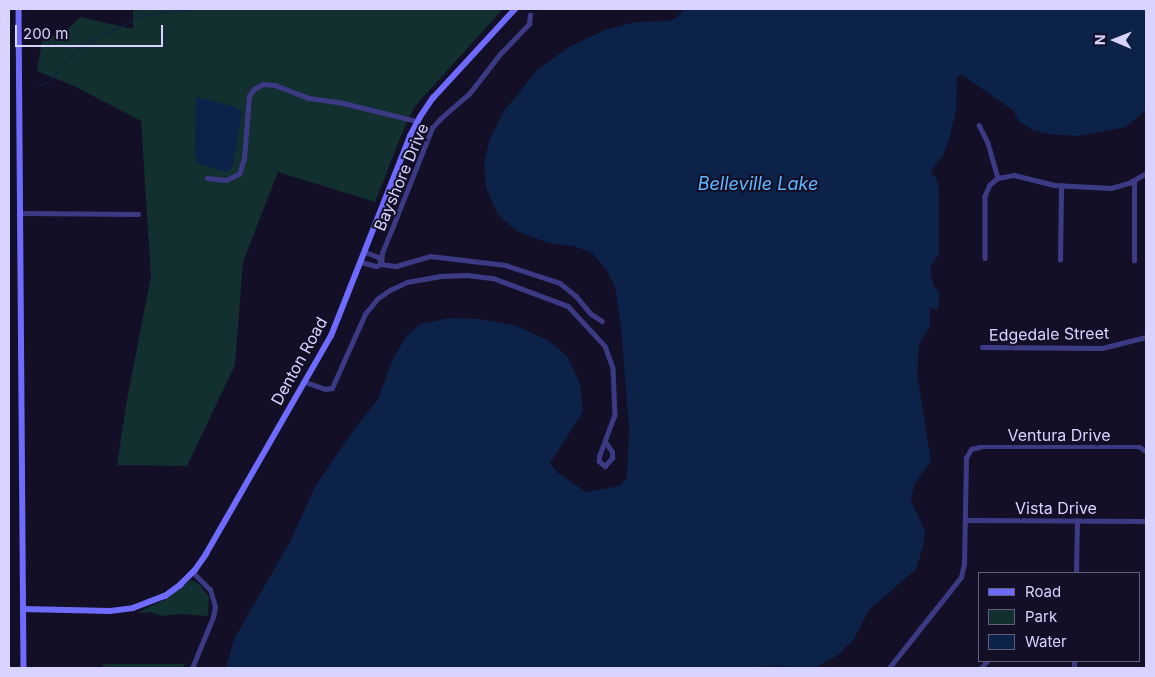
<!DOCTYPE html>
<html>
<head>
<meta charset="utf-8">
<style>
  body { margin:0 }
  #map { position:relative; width:1155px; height:677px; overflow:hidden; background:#130f26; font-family:Inter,sans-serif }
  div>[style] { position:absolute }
  .green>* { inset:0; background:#12302f; transform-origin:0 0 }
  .water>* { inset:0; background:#0c2248 }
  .stream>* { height:1px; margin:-0.5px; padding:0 0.5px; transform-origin:0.5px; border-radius:0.5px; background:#0c2248 }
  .street>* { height:4.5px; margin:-2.25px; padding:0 2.25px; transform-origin:2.25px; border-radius:2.25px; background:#3d3a85 }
  .secondary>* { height:5.5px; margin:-2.75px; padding:0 2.75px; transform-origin:2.75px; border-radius:2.75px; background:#6f6bff }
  span { translate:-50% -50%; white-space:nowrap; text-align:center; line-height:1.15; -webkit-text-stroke:4px #130f26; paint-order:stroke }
  .street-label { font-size:16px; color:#d9d4ff }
  .water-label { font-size:18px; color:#62b6ff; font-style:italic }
  .frame { position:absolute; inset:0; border:10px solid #d9d4ff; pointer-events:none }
  .legend { position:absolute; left:978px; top:572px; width:162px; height:90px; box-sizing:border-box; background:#130f26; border:1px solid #625e7d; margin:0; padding:6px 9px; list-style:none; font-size:15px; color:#d9d4ff }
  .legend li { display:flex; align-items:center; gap:10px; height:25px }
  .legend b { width:25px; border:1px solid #625e7d }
  .north { position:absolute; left:1090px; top:15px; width:50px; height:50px; -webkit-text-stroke:4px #130f26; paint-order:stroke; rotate:271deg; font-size:14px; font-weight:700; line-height:20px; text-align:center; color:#d9d4ff }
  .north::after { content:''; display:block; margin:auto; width:18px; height:22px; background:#d9d4ff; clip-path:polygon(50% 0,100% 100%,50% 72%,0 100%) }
  .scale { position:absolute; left:15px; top:25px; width:148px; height:22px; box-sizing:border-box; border:2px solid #d9d4ff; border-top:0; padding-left:6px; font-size:15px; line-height:18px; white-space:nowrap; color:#d9d4ff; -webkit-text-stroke:4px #130f26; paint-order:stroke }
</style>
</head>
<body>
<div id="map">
  <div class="green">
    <div style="clip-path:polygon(133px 9px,503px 9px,416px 105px,405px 126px,375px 202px,278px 172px,243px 262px,235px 365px,187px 466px,117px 465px,126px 405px,151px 276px,141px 121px,74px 86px,37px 71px,42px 41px,67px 30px,80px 17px,133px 29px)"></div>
    <div style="clip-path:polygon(191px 580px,199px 584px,209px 597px,208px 616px,179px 614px,162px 616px,151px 612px,136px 613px,164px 600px)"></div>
    <div style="left:103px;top:664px;width:81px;height:4px"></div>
  </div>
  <div class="water">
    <div style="clip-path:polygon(684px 9px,1146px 9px,1146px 110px,1126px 127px,1079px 136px,1049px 134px,1032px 130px,1018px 120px,1013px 110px,962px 75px,957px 77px,956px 111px,950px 136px,943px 156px,932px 169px,931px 173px,937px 179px,939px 188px,939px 254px,930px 268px,933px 284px,940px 295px,937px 310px,930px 308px,930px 326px,919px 345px,917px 373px,931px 461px,914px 485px,911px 500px,925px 531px,923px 546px,916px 569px,869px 610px,854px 639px,838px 655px,815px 668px,766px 666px,751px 668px,226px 668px,234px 639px,290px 542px,316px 485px,358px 424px,378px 399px,392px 361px,406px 337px,420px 324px,449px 318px,480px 319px,517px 326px,549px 341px,567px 356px,580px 383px,583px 412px,550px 463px,558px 473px,586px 492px,620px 486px,627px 478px,629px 429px,621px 327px,615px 287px,606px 269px,591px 252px,573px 246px,548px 243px,517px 231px,498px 215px,486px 188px,484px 162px,490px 139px,504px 111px,537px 70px,569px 47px,605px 30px,636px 22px,668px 21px,676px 18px)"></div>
    <div style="clip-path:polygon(196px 97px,236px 107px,242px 112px,232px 169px,225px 172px,197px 163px,195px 154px)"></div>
  </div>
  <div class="stream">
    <div style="left:37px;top:87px;width:13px;rotate:-27deg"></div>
    <div style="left:49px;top:81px;width:39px;rotate:-48deg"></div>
    <div style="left:75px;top:52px;width:19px;rotate:-36deg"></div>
    <div style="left:90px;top:41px;width:59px;rotate:-26.1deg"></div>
    <div style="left:143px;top:15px;width:49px;rotate:-7deg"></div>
  </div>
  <div class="street">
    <div style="left:979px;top:125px;width:20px;rotate:63deg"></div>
    <div style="left:988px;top:143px;width:36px;rotate:74deg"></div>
    <div style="left:998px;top:178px;width:11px;rotate:139deg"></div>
    <div style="left:990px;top:185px;width:12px;rotate:114deg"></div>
    <div style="left:985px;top:196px;width:62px;rotate:90deg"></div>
    <div style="left:207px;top:178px;width:19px;rotate:6deg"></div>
    <div style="left:226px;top:180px;width:14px;rotate:-25deg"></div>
    <div style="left:239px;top:174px;width:16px;rotate:-72deg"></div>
    <div style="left:244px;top:159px;width:63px;rotate:-85.5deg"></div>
    <div style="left:249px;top:96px;width:9px;rotate:-54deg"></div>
    <div style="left:254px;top:89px;width:10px;rotate:-29deg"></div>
    <div style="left:263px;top:84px;width:12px;rotate:5deg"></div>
    <div style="left:275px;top:85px;width:36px;rotate:21deg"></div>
    <div style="left:309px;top:98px;width:30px;rotate:8deg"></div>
    <div style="left:339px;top:102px;width:80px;rotate:13.7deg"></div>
    <div style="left:998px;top:178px;width:16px;rotate:-11deg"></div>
    <div style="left:1014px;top:175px;width:41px;rotate:14deg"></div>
    <div style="left:1054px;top:185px;width:57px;rotate:3deg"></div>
    <div style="left:1111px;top:188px;width:19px;rotate:-16deg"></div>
    <div style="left:1129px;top:183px;width:20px;rotate:-30deg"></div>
    <div style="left:22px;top:213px;width:116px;rotate:0.5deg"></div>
    <div style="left:365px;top:252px;width:15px;rotate:20deg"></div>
    <div style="left:379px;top:257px;width:6px;rotate:72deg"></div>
    <div style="left:1060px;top:260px;width:74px;rotate:-89.2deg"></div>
    <div style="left:1134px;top:261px;width:80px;rotate:-90deg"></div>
    <div style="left:361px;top:262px;width:16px;rotate:15deg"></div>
    <div style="left:376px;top:266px;width:5px;rotate:-22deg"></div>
    <div style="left:381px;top:264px;width:15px;rotate:8deg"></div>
    <div style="left:396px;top:266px;width:35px;rotate:-16deg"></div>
    <div style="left:430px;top:256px;width:76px;rotate:6.8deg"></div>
    <div style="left:505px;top:265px;width:58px;rotate:18.1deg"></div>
    <div style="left:560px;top:283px;width:21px;rotate:39deg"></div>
    <div style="left:576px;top:296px;width:23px;rotate:50deg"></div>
    <div style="left:591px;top:314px;width:13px;rotate:32deg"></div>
    <div style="left:381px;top:264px;width:11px;rotate:-85deg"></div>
    <div style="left:382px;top:253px;width:24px;rotate:-68deg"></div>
    <div style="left:391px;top:231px;width:111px;rotate:-68.3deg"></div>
    <div style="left:432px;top:128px;width:12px;rotate:-48deg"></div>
    <div style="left:440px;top:119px;width:38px;rotate:-41deg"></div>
    <div style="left:469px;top:94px;width:51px;rotate:-52.2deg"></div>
    <div style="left:500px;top:54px;width:42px;rotate:-46deg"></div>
    <div style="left:529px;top:24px;width:9px;rotate:-84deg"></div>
    <div style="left:982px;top:347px;width:120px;rotate:0.5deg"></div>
    <div style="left:1102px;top:348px;width:45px;rotate:-14deg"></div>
    <div style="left:305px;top:382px;width:21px;rotate:19deg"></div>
    <div style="left:325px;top:389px;width:7px;rotate:-8deg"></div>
    <div style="left:332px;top:388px;width:81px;rotate:-66deg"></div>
    <div style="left:365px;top:314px;width:19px;rotate:-51deg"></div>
    <div style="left:377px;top:299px;width:16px;rotate:-35deg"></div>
    <div style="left:390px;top:290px;width:19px;rotate:-25deg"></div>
    <div style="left:407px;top:282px;width:34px;rotate:-10deg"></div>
    <div style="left:440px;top:276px;width:27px;rotate:-2deg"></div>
    <div style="left:467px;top:275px;width:26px;rotate:7deg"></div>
    <div style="left:493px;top:278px;width:80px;rotate:20.5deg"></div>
    <div style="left:568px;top:306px;width:54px;rotate:47.2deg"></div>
    <div style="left:605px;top:346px;width:23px;rotate:70deg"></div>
    <div style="left:613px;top:368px;width:47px;rotate:87.6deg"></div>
    <div style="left:615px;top:415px;width:43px;rotate:110.6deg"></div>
    <div style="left:600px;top:455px;width:6px;rotate:99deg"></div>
    <div style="left:599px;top:461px;width:8px;rotate:40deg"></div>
    <div style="left:605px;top:466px;width:11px;rotate:-49deg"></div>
    <div style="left:612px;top:458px;width:6px;rotate:-90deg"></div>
    <div style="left:612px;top:452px;width:11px;rotate:-124deg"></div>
    <div style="left:965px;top:520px;width:181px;rotate:0.3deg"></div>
    <div style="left:1076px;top:573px;width:52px;rotate:-88.9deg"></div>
    <div style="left:192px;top:668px;width:55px;rotate:-67.6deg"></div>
    <div style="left:213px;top:617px;width:10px;rotate:-79deg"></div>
    <div style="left:215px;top:607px;width:18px;rotate:-106deg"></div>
    <div style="left:210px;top:590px;width:24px;rotate:-135deg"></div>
    <div style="left:889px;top:668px;width:116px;rotate:-51.6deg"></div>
    <div style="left:961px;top:577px;width:13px;rotate:-77deg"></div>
    <div style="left:964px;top:564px;width:106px;rotate:-88.9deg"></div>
    <div style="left:966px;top:458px;width:10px;rotate:-61deg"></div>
    <div style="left:971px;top:449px;width:9px;rotate:-13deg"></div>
    <div style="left:980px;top:447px;width:160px"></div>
    <div style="left:1140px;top:447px;width:7px;rotate:34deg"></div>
    <div style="left:981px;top:668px;width:9px;rotate:-49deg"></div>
    <div style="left:1074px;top:668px;width:7px;rotate:-90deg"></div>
  </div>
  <div class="secondary">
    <div style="left:19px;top:9px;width:659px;rotate:89.57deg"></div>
    <div style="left:23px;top:609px;width:87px;rotate:1.3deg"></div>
    <div style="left:110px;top:611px;width:23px;rotate:-7deg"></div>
    <div style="left:133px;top:608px;width:34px;rotate:-21deg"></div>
    <div style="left:165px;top:596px;width:19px;rotate:-36deg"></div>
    <div style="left:180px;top:585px;width:21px;rotate:-45deg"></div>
    <div style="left:195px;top:570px;width:19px;rotate:-55deg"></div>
    <div style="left:206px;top:554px;width:251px;rotate:-60.2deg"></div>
    <div style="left:331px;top:336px;width:215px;rotate:-68.4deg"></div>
    <div style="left:410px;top:136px;width:21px;rotate:-62deg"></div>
    <div style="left:420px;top:117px;width:23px;rotate:-56deg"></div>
    <div style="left:433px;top:98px;width:121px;rotate:-47.3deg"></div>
  </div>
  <div class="street-label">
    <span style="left:401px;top:177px;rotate:-67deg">Bayshore Drive</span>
    <span style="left:1049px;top:334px;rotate:-1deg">Edgedale Street</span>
    <span style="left:299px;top:361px;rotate:-61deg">Denton Road</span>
    <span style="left:1059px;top:435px">Ventura Drive</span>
    <span style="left:1056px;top:508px">Vista Drive</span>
  </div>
  <div class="water-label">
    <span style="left:758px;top:184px">Belleville Lake</span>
  </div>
  <div class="frame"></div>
  <ul class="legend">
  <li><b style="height:6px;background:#6f6bff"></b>Road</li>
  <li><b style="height:14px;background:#12302f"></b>Park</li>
  <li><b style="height:14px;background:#0c2248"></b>Water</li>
  </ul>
  <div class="north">N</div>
  <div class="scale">200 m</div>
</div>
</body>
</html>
